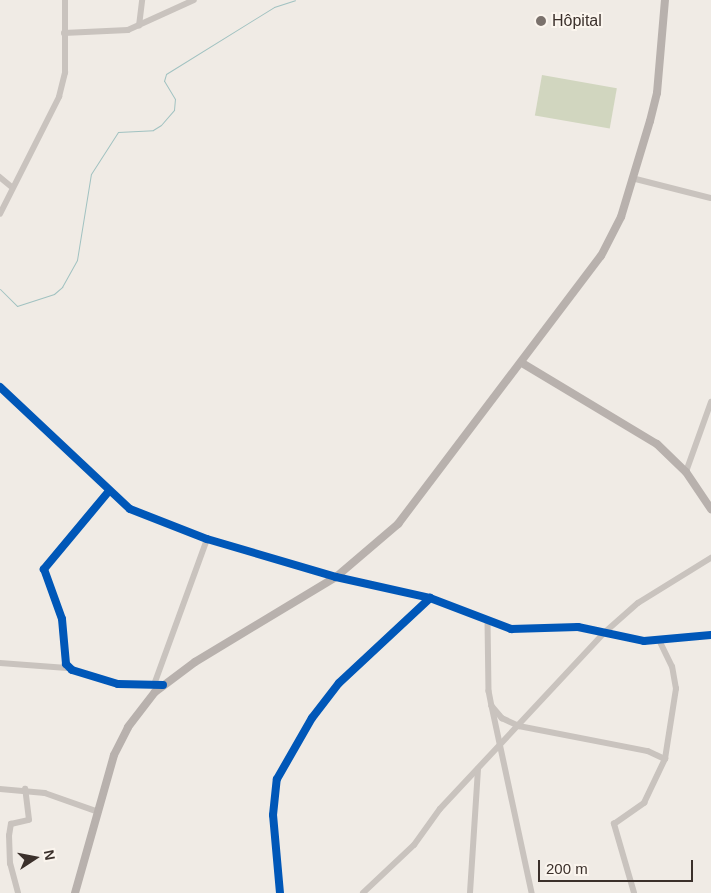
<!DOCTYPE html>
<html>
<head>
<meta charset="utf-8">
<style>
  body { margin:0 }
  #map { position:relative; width:711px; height:893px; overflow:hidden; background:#f0ebe5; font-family:Helvetica,sans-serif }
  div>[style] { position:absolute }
  .green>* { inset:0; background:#d1d6bf; transform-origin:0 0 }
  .stream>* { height:1px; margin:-0.5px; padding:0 0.5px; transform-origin:0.5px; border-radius:0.5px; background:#a1c2c1 }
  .minor>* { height:5.5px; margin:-2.75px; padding:0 2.75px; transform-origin:2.75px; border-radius:2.75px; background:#c9c3be }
  .major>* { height:8px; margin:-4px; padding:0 4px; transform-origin:4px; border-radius:4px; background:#b8b1ad }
  .cycleway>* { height:8px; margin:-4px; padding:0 4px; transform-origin:4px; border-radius:4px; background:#0057b8 }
  .dots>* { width:14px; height:14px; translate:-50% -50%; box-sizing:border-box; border:2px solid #fbf5ee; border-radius:50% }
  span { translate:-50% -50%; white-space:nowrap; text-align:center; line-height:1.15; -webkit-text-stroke:4px #fbf5ee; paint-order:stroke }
  .poi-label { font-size:16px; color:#3b302b }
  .left { translate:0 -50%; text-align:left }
  .north { position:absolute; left:10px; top:833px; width:50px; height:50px; -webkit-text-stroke:4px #fbf5ee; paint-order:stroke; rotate:79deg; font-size:14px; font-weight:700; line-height:20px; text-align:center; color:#3b302b }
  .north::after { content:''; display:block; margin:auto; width:18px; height:22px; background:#3b302b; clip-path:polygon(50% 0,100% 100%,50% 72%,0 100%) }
  .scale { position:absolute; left:538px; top:860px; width:155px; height:22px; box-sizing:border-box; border:2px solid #3b302b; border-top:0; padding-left:6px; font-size:15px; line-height:18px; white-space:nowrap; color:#3b302b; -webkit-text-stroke:4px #fbf5ee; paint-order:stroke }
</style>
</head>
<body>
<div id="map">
  <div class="green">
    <div style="left:542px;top:75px;width:76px;height:41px;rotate:10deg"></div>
  </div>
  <div class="stream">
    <div style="left:0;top:289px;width:24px;rotate:45deg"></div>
    <div style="left:17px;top:306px;width:39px;rotate:-18deg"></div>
    <div style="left:54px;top:294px;width:11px;rotate:-41deg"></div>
    <div style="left:62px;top:287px;width:31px;rotate:-61deg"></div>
    <div style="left:77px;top:260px;width:87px;rotate:-80.8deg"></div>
    <div style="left:91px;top:174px;width:50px;rotate:-57.3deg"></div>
    <div style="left:118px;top:132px;width:35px;rotate:-3deg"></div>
    <div style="left:153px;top:130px;width:9px;rotate:-32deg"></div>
    <div style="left:161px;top:125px;width:20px;rotate:-49deg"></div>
    <div style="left:174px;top:110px;width:11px;rotate:-85deg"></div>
    <div style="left:175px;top:99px;width:21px;rotate:-121deg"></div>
    <div style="left:164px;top:81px;width:7px;rotate:-74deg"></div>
    <div style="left:166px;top:74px;width:127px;rotate:-31.8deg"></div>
    <div style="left:274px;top:7px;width:22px;rotate:-18deg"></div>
  </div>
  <div class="minor">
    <div style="left:139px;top:26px;width:26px;rotate:-83deg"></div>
    <div style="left:64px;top:33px;width:64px;rotate:-2.7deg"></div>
    <div style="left:128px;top:30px;width:72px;rotate:-24.4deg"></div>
    <div style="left:0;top:177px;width:16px;rotate:40deg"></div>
    <div style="left:632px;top:178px;width:81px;rotate:14.2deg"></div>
    <div style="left:0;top:214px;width:131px;rotate:-63.2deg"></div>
    <div style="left:59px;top:97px;width:25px;rotate:-76deg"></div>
    <div style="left:65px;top:73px;width:73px;rotate:-90deg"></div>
    <div style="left:0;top:387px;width:178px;rotate:43.2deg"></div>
    <div style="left:130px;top:509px;width:83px;rotate:21.3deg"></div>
    <div style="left:207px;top:539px;width:134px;rotate:16.4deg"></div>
    <div style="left:336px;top:577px;width:96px;rotate:12.6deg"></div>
    <div style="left:430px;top:598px;width:87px;rotate:20.9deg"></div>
    <div style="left:511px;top:629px;width:67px;rotate:-1.7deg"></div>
    <div style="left:578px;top:627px;width:67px;rotate:12deg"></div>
    <div style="left:644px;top:641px;width:67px;rotate:-5.1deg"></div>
    <div style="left:686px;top:472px;width:74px;rotate:-70.3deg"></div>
    <div style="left:109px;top:491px;width:102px;rotate:129.8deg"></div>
    <div style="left:44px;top:569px;width:53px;rotate:70.2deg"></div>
    <div style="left:62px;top:619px;width:45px;rotate:84.9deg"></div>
    <div style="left:66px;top:664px;width:8px;rotate:45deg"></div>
    <div style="left:72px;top:670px;width:48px;rotate:16.9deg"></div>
    <div style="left:118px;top:684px;width:45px;rotate:1.3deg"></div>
    <div style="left:488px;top:620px;width:71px;rotate:89.2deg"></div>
    <div style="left:489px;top:691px;width:15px;rotate:79deg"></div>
    <div style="left:492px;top:706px;width:16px;rotate:50deg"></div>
    <div style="left:502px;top:718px;width:19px;rotate:25deg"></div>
    <div style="left:519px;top:726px;width:131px;rotate:11deg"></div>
    <div style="left:648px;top:751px;width:19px;rotate:25deg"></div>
    <div style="left:0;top:663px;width:67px;rotate:4.3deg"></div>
    <div style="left:154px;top:685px;width:155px;rotate:-70deg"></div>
    <div style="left:492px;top:706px;width:191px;rotate:77.9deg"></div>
    <div style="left:0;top:789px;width:45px;rotate:5.1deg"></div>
    <div style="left:45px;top:793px;width:54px;rotate:19.4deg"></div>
    <div style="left:18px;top:893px;width:30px;rotate:-105deg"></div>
    <div style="left:10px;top:864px;width:28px;rotate:-92deg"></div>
    <div style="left:9px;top:836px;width:12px;rotate:-81deg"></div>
    <div style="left:11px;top:824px;width:18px;rotate:-13deg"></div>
    <div style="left:29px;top:820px;width:31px;rotate:-97deg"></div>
    <div style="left:280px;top:893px;width:78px;rotate:-95.1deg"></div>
    <div style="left:273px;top:815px;width:36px;rotate:-84deg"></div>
    <div style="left:277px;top:779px;width:70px;rotate:-60.2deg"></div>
    <div style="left:312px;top:718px;width:44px;rotate:-52.4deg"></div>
    <div style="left:339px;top:683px;width:125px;rotate:-43deg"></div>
    <div style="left:363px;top:893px;width:70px;rotate:-43.3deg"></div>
    <div style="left:414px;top:845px;width:44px;rotate:-54.2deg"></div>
    <div style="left:440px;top:809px;width:241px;rotate:-47deg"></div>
    <div style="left:604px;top:633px;width:45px;rotate:-41.4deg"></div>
    <div style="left:638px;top:603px;width:86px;rotate:-31.7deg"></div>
    <div style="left:470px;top:893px;width:124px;rotate:-86.3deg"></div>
    <div style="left:634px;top:893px;width:72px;rotate:-106.2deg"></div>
    <div style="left:614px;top:824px;width:37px;rotate:-35deg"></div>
    <div style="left:644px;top:803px;width:49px;rotate:-64.5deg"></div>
    <div style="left:665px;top:759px;width:71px;rotate:-81.1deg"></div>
    <div style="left:676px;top:689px;width:22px;rotate:-100deg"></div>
    <div style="left:672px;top:667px;width:28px;rotate:-116deg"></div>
  </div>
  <div class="major">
    <div style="left:522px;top:363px;width:157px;rotate:31deg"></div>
    <div style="left:657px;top:444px;width:40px;rotate:44deg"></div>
    <div style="left:686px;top:472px;width:45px;rotate:56deg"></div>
    <div style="left:75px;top:893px;width:143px;rotate:-74.2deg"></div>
    <div style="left:114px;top:755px;width:31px;rotate:-63deg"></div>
    <div style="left:128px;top:727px;width:44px;rotate:-52.4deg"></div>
    <div style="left:155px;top:692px;width:50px;rotate:-36.9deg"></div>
    <div style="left:195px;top:662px;width:165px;rotate:-31.1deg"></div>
    <div style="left:336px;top:577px;width:82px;rotate:-40.5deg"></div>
    <div style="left:398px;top:524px;width:336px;rotate:-52.9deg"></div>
    <div style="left:601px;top:256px;width:44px;rotate:-62.9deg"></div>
    <div style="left:621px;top:217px;width:100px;rotate:-73.2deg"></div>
    <div style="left:650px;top:121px;width:29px;rotate:-76deg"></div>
    <div style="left:657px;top:93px;width:93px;rotate:-85.1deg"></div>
  </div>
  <div class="cycleway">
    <div style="left:0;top:387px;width:178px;rotate:43.2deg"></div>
    <div style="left:130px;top:509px;width:83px;rotate:21.3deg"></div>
    <div style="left:207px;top:539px;width:134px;rotate:16.4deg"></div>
    <div style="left:336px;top:577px;width:96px;rotate:12.6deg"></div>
    <div style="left:430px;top:598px;width:87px;rotate:20.9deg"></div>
    <div style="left:511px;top:629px;width:67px;rotate:-1.7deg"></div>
    <div style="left:578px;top:627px;width:67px;rotate:12deg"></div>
    <div style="left:644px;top:641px;width:67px;rotate:-5.1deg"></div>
    <div style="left:109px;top:491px;width:102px;rotate:129.8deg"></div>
    <div style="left:44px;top:569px;width:53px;rotate:70.2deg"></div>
    <div style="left:62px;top:619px;width:45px;rotate:84.9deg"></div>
    <div style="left:66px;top:664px;width:8px;rotate:45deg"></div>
    <div style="left:72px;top:670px;width:48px;rotate:16.9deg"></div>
    <div style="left:118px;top:684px;width:45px;rotate:1.3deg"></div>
    <div style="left:280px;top:893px;width:78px;rotate:-95.1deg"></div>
    <div style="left:273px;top:815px;width:36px;rotate:-84deg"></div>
    <div style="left:277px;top:779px;width:70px;rotate:-60.2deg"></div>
    <div style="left:312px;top:718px;width:44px;rotate:-52.4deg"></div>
    <div style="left:339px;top:683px;width:125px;rotate:-43deg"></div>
  </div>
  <div class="dots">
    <div style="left:541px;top:21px;background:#7a716c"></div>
  </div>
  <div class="poi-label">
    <span class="left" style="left:552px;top:21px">Hôpital</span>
  </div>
  <div class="north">N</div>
  <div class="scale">200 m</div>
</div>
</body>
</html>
